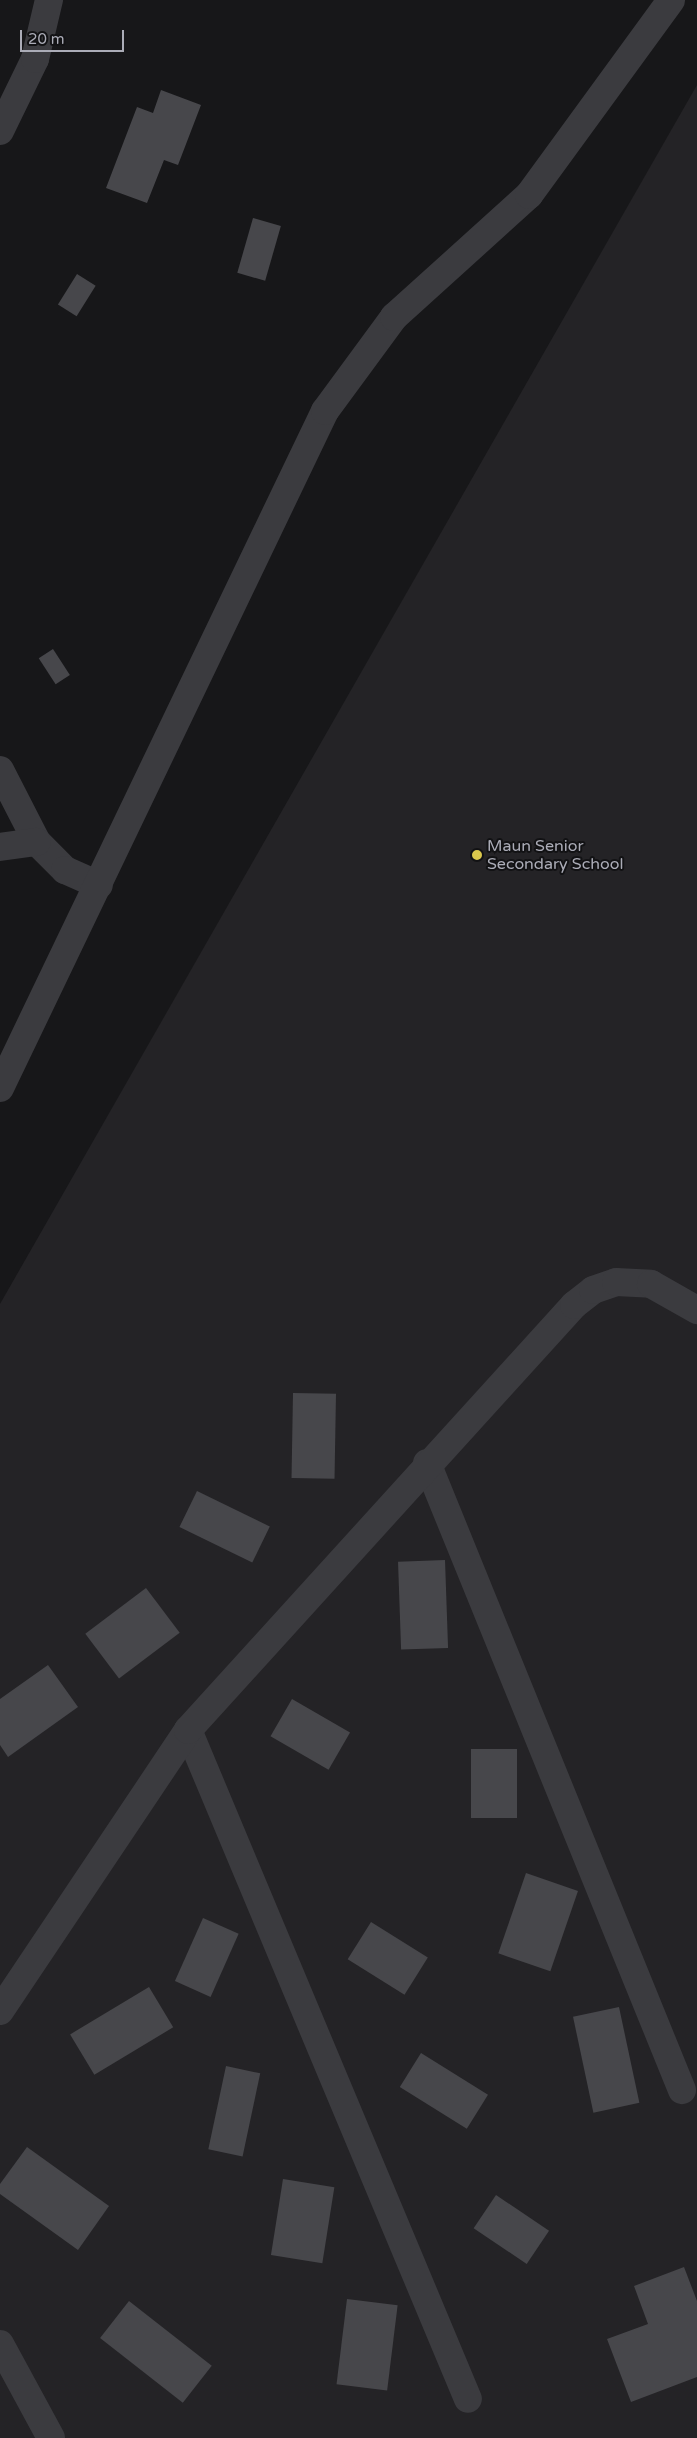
<!DOCTYPE html>
<html>
<head>
<meta charset="utf-8">
<style>
  body { margin:0 }
  #map { position:relative; width:697px; height:2438px; overflow:hidden; background:#171719; font-family:"Varela Round",sans-serif }
  div>[style] { position:absolute }
  .built>* { inset:0; background:#242326 }
  .building>* { inset:0; background:#47474b; transform-origin:0 0 }
  .minor>* { height:28px; margin:-14px; padding:0 14px; transform-origin:14px; border-radius:14px; background:#3b3b3f }
  .dots>* { width:14px; height:14px; translate:-50% -50%; box-sizing:border-box; border:2px solid #121214; border-radius:50% }
  span { translate:-50% -50%; white-space:nowrap; text-align:center; line-height:1.15; -webkit-text-stroke:4px #121214; paint-order:stroke }
  .poi-label { font-size:16px; color:#abacb7 }
  .left { translate:0 -50%; text-align:left }
  .scale { position:absolute; left:20px; top:30px; width:104px; height:22px; box-sizing:border-box; border:2px solid #abacb7; border-top:0; padding-left:6px; font-size:15px; line-height:18px; white-space:nowrap; color:#abacb7; -webkit-text-stroke:4px #121214; paint-order:stroke }
</style>
</head>
<body>
<div id="map">
  <div class="built">
    <div style="clip-path:polygon(697px 85px,697px 2438px,0 2438px,0 1304px)"></div>
  </div>
  <div class="building">
    <div style="clip-path:polygon(161px 90px,201px 105px,178px 165px,164px 160px,147px 203px,106px 188px,137px 107px,153px 113px)"></div>
    <div style="left:253px;top:218px;width:29px;height:57px;rotate:16deg"></div>
    <div style="left:77px;top:274px;width:22px;height:36px;rotate:32deg"></div>
    <div style="left:53px;top:649px;width:31px;height:17px;rotate:57deg"></div>
    <div style="left:293px;top:1393px;width:43px;height:85px;rotate:1deg"></div>
    <div style="left:197px;top:1491px;width:81px;height:40px;rotate:26deg"></div>
    <div style="left:445px;top:1560px;width:88px;height:47px;rotate:88deg"></div>
    <div style="left:146px;top:1588px;width:56px;height:76px;rotate:53deg"></div>
    <div style="clip-path:polygon(48px 1665px,78px 1707px,8px 1757px,0 1745px,0 1699px)"></div>
    <div style="left:292px;top:1699px;width:67px;height:43px;rotate:30deg"></div>
    <div style="left:471px;top:1749px;width:46px;height:69px"></div>
    <div style="left:526px;top:1873px;width:55px;height:85px;rotate:19deg"></div>
    <div style="left:203px;top:1918px;width:39px;height:69px;rotate:24deg"></div>
    <div style="left:371px;top:1922px;width:67px;height:44px;rotate:32deg"></div>
    <div style="left:149px;top:1987px;width:47px;height:92px;rotate:59deg"></div>
    <div style="left:619px;top:2007px;width:98px;height:47px;rotate:78deg"></div>
    <div style="left:421px;top:2053px;width:79px;height:40px;rotate:32deg"></div>
    <div style="left:226px;top:2066px;width:35px;height:85px;rotate:12deg"></div>
    <div style="clip-path:polygon(27px 2147px,109px 2206px,78px 2250px,0 2194px,0 2184px)"></div>
    <div style="left:283px;top:2179px;width:52px;height:77px;rotate:9deg"></div>
    <div style="left:496px;top:2195px;width:64px;height:40px;rotate:34deg"></div>
    <div style="clip-path:polygon(684px 2267px,697px 2301px,697px 2377px,631px 2402px,607px 2339px,648px 2324px,634px 2286px)"></div>
    <div style="left:347px;top:2299px;width:51px;height:86px;rotate:7deg"></div>
    <div style="left:129px;top:2301px;width:105px;height:47px;rotate:38deg"></div>
  </div>
  <div class="minor">
    <div style="left:0;top:131px;width:80px;rotate:-64.1deg"></div>
    <div style="left:35px;top:59px;width:61px;rotate:-76.7deg"></div>
    <div style="left:0;top:770px;width:81px;rotate:62.8deg"></div>
    <div style="left:37px;top:842px;width:40px;rotate:45deg"></div>
    <div style="left:65px;top:870px;width:37px;rotate:24deg"></div>
    <div style="left:0;top:847px;width:37px;rotate:-8deg"></div>
    <div style="left:0;top:1088px;width:751px;rotate:-64.36deg"></div>
    <div style="left:325px;top:411px;width:117px;rotate:-53.7deg"></div>
    <div style="left:394px;top:317px;width:182px;rotate:-42.1deg"></div>
    <div style="left:529px;top:195px;width:241px;rotate:-53.9deg"></div>
    <div style="left:427px;top:1463px;width:677px;rotate:67.87deg"></div>
    <div style="left:188px;top:1730px;width:725px;rotate:67.29deg"></div>
    <div style="left:0;top:2011px;width:338px;rotate:-56.2deg"></div>
    <div style="left:188px;top:1730px;width:574px;rotate:-47.75deg"></div>
    <div style="left:574px;top:1305px;width:24px;rotate:-38deg"></div>
    <div style="left:593px;top:1290px;width:24px;rotate:-19deg"></div>
    <div style="left:616px;top:1282px;width:35px;rotate:3deg"></div>
    <div style="left:651px;top:1284px;width:53px;rotate:29.5deg"></div>
    <div style="left:0;top:2344px;width:107px;rotate:61.5deg"></div>
  </div>
  <div class="dots">
    <div style="left:477px;top:855px;background:#dbc84d"></div>
  </div>
  <div class="poi-label">
    <span class="left" style="left:487px;top:855px">Maun Senior<br>Secondary School</span>
  </div>
  <div class="scale">20 m</div>
</div>
</body>
</html>
